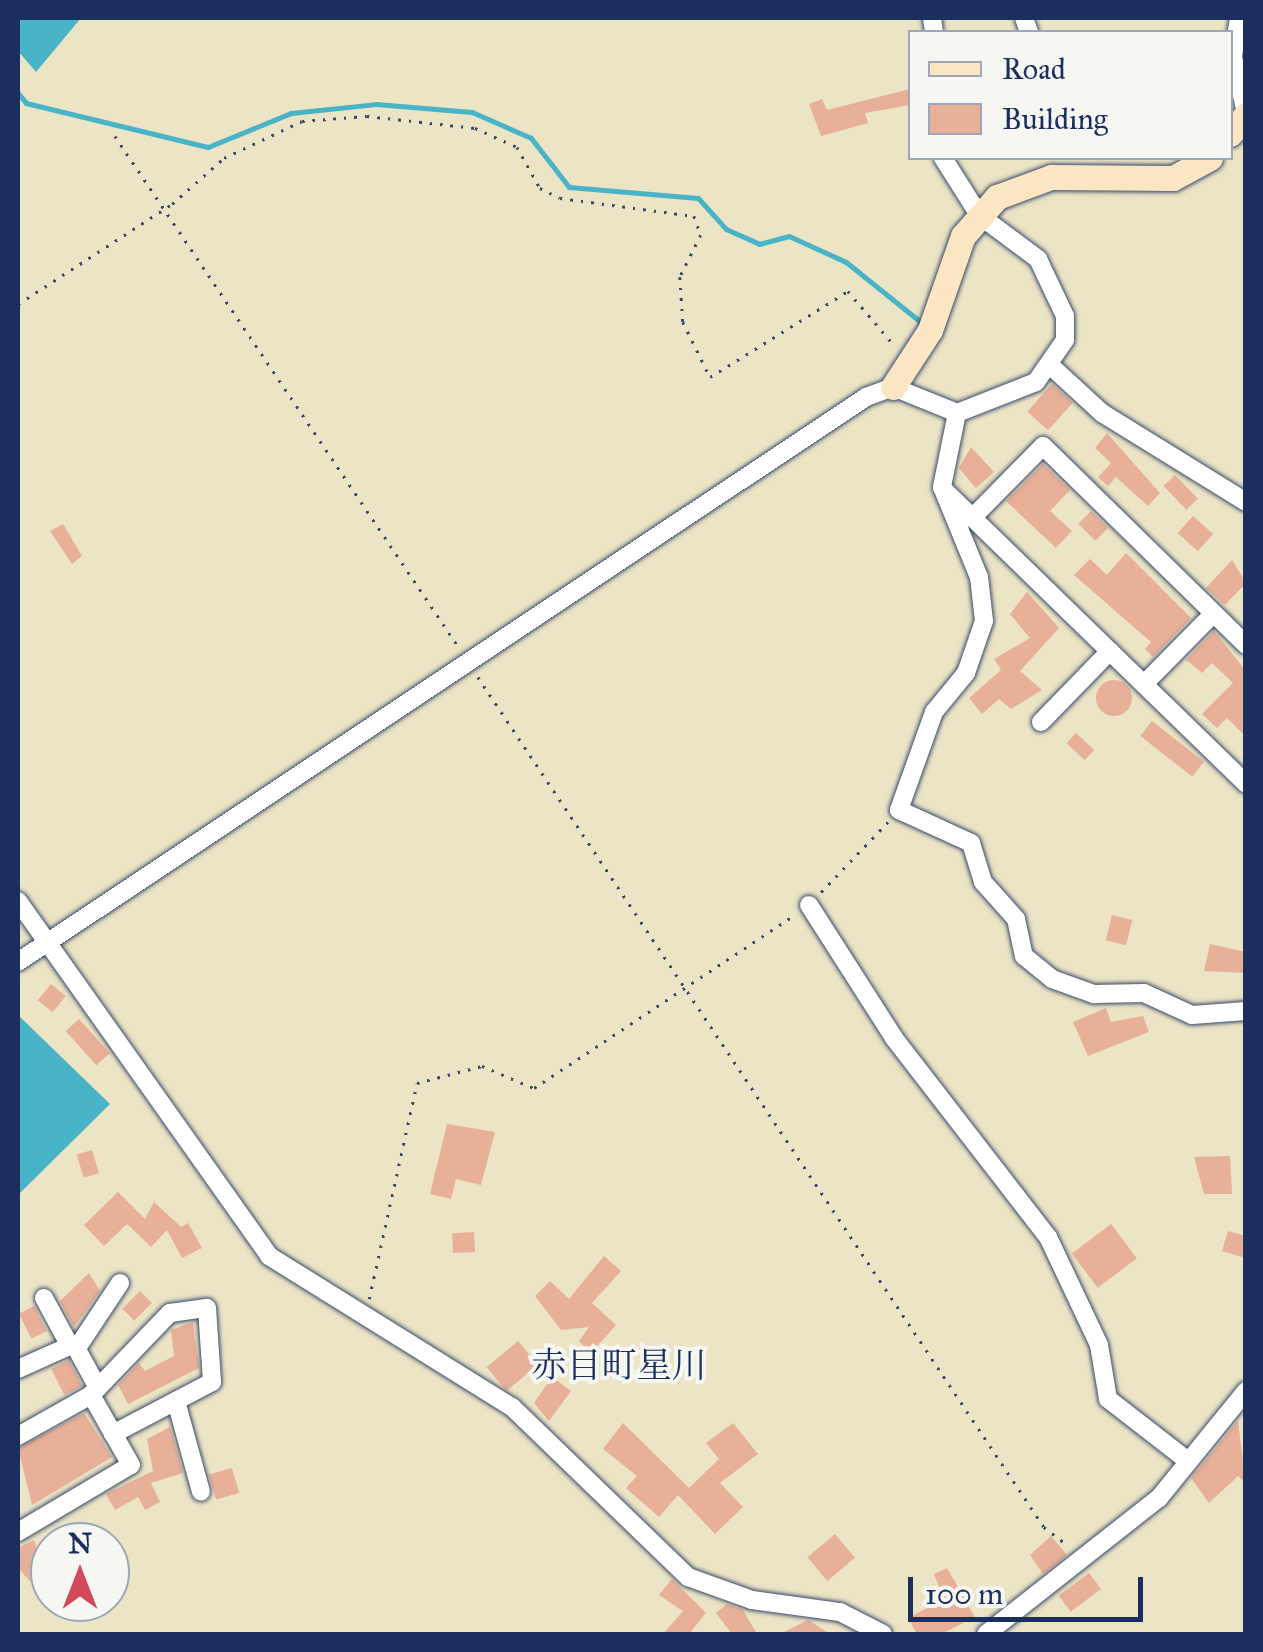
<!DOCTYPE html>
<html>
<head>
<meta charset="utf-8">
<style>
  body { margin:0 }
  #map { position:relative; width:1263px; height:1652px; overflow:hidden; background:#ebe4c5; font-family:"IM FELL Great Primer","Noto Serif JP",serif }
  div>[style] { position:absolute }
  .water>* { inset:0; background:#49b3c7 }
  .stream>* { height:5px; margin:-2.5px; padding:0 2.5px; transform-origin:2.5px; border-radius:2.5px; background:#49b3c7 }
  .building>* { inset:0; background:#e8b099; transform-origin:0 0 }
  .round { border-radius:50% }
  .path>* { height:2.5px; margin-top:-1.25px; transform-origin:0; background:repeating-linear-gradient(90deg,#3a4a6d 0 2.5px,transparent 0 10.5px) }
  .roads { filter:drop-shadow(0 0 2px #3a4a6d) drop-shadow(0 0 2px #3a4a6d) }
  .street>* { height:18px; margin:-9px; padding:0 9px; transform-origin:9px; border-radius:9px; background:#fff }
  .secondary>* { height:25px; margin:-12.5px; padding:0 12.5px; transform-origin:12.5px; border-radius:12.5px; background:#fbe6c4 }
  span { translate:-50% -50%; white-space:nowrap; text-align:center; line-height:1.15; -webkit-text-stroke:8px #f6f6f2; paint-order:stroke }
  .quarter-label { font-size:35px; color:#1b2f5e }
  .frame { position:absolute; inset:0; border:20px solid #1b2f5e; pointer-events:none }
  .legend { position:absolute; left:908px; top:30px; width:325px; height:130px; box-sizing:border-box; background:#f6f6f2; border:2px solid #9ea6b7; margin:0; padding:12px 18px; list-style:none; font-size:30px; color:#1b2f5e }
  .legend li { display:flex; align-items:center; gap:20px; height:50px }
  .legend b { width:50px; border:2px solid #9ea6b7 }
  .north { position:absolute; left:30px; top:1522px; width:100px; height:100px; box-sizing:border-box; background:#f6f6f2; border:2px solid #9ea6b7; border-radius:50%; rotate:0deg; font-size:28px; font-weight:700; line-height:40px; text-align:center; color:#1b2f5e }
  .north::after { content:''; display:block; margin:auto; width:35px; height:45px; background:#d1495b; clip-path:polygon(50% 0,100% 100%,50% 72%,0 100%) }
  .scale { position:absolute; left:908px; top:1577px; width:235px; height:45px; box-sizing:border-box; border:5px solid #1b2f5e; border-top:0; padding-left:12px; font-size:30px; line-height:35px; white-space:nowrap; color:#1b2f5e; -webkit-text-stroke:8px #f6f6f2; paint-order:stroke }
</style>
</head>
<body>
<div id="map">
  <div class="water">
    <div style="clip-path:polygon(18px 18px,81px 18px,36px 72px,18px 51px)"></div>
    <div style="clip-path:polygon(18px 1015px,110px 1104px,18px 1195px)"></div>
  </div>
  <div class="stream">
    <div style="left:18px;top:93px;width:13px;rotate:51deg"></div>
    <div style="left:26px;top:103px;width:187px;rotate:13.6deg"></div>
    <div style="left:208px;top:147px;width:90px;rotate:-22.3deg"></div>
    <div style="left:291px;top:113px;width:85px;rotate:-6deg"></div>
    <div style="left:376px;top:104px;width:96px;rotate:4.8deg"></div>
    <div style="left:472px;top:112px;width:64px;rotate:23.8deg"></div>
    <div style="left:531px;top:138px;width:62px;rotate:52.2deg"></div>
    <div style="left:569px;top:187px;width:129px;rotate:4.9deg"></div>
    <div style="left:698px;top:198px;width:42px;rotate:47.9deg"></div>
    <div style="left:726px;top:229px;width:36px;rotate:24deg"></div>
    <div style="left:759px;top:244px;width:31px;rotate:-15deg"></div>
    <div style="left:789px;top:236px;width:63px;rotate:24.5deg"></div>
    <div style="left:846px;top:262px;width:97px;rotate:38.8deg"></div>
  </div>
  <div class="building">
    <div style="clip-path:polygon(910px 89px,910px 105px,865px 113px,868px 123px,821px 136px,809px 104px,822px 99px,827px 110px)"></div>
    <div style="left:1052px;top:384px;width:28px;height:37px;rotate:42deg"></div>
    <div style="clip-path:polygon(1107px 433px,1160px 493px,1148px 506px,1116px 477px,1108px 486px,1098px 477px,1111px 463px,1095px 448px)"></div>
    <div style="clip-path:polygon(971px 447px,994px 472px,976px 488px,959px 468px)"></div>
    <div style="clip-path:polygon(1043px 464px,1070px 490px,1050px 511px,1072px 531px,1056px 548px,1006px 501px)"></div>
    <div style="left:1175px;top:475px;width:33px;height:16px;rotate:46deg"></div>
    <div style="left:1091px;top:511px;width:24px;height:18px;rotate:45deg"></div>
    <div style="left:1193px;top:516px;width:27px;height:23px;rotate:42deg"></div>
    <div style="clip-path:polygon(63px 524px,82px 556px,72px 564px,50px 531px)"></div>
    <div style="clip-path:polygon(1126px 553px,1191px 618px,1153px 657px,1145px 649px,1151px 642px,1074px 575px,1090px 559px,1107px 575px)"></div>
    <div style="clip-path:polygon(1232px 560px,1246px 583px,1225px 605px,1206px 588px)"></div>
    <div style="clip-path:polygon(1027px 592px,1059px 628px,1020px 671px,1042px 690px,1011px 709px,999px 699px,982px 714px,969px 698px,1001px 670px,994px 659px,1030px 638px,1010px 614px)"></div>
    <div style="clip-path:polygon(1214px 631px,1246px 671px,1246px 737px,1227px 718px,1217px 728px,1202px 714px,1233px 683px,1212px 663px,1202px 673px,1186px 660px)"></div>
    <div class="round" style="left:1096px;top:680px;width:36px;height:36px"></div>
    <div style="left:1152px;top:721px;width:66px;height:19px;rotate:38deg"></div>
    <div style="left:1076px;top:733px;width:25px;height:14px;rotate:43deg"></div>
    <div style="left:1112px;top:915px;width:21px;height:26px;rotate:14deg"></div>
    <div style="clip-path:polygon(1210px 944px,1246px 952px,1246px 973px,1204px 971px)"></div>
    <div style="left:51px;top:984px;width:19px;height:21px;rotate:39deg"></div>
    <div style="clip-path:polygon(1106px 1008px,1111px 1022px,1143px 1016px,1149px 1032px,1088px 1056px,1073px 1022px)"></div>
    <div style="left:79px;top:1019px;width:46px;height:18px;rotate:48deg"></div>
    <div style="clip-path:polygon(447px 1124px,495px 1132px,481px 1185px,456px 1179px,451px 1199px,430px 1194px)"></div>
    <div style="left:92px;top:1150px;width:24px;height:16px;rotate:73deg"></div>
    <div style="clip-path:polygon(1230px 1156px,1232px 1194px,1204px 1194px,1194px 1157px)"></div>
    <div style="clip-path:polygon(118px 1192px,145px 1219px,154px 1202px,181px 1227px,188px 1223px,202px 1248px,182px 1258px,167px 1230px,151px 1247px,127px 1224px,104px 1246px,84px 1225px)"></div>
    <div style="left:1111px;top:1224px;width:43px;height:49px;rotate:53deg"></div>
    <div style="clip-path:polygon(1228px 1231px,1246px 1236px,1246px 1258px,1222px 1251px)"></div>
    <div style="left:474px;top:1232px;width:20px;height:22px;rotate:87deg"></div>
    <div style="clip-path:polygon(604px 1256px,621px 1271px,592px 1303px,616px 1325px,591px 1353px,579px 1341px,589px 1327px,561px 1330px,535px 1296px,550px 1281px,569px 1299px)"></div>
    <div style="clip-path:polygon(89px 1273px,100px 1291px,74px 1327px,60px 1301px)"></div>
    <div style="left:140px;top:1291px;width:17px;height:25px;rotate:45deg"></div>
    <div style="left:34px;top:1306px;width:28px;height:17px;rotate:63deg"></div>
    <div style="clip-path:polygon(193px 1322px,199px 1368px,128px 1404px,118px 1385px,139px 1363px,145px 1371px,174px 1356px,171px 1330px)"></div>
    <div style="left:518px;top:1341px;width:31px;height:41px;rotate:50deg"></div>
    <div style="left:69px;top:1360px;width:29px;height:20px;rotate:63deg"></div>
    <div style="clip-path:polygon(552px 1377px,571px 1391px,549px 1421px,534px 1403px)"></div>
    <div style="clip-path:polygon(84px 1413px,112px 1457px,32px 1505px,18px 1448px)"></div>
    <div style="clip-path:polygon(1238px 1421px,1246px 1484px,1238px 1476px,1209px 1503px,1191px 1478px)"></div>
    <div style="clip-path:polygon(623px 1423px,689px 1488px,719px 1459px,706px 1443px,733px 1423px,758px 1454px,720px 1483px,743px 1507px,715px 1534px,678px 1495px,659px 1517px,626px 1488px,637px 1476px,603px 1449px)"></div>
    <div style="clip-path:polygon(170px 1427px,183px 1473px,151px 1483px,160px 1502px,145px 1510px,138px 1497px,115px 1510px,106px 1494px,153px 1471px,147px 1439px)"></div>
    <div style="left:232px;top:1468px;width:26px;height:24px;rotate:74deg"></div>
    <div style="left:835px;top:1534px;width:31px;height:36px;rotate:50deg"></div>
    <div style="clip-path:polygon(1051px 1536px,1067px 1555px,1043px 1574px,1030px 1555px)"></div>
    <div style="clip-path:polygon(34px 1540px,50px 1582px,39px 1591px,18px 1568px,18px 1548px)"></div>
    <div style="clip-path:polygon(947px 1568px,975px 1617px,941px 1634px,917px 1634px,908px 1618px,944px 1599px,934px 1574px)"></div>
    <div style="left:1089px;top:1573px;width:20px;height:38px;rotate:53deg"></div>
    <div style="clip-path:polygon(672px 1579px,706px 1613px,689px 1634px,663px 1634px,683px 1611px,659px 1595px)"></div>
    <div style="clip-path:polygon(727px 1604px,743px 1610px,757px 1634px,732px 1634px,716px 1613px)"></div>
    <div style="clip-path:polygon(808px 1620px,830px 1634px,780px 1634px)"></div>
  </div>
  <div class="path">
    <div style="left:115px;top:136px;width:618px;rotate:56.08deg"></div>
    <div style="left:18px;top:304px;width:184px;rotate:-33deg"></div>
    <div style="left:172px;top:204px;width:69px;rotate:-41.5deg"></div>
    <div style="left:224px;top:158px;width:86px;rotate:-25.4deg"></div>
    <div style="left:302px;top:121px;width:65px;rotate:-4.4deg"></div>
    <div style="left:367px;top:116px;width:109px;rotate:6.3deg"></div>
    <div style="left:475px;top:128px;width:46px;rotate:24.3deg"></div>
    <div style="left:517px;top:147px;width:47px;rotate:60.7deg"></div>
    <div style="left:540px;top:188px;width:22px;rotate:27deg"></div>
    <div style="left:560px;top:198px;width:135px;rotate:7.7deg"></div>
    <div style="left:694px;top:216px;width:20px;rotate:70deg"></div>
    <div style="left:701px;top:235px;width:47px;rotate:116.6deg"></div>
    <div style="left:680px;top:277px;width:45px;rotate:86.2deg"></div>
    <div style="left:683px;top:322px;width:61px;rotate:63.9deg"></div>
    <div style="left:710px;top:377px;width:163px;rotate:-31.9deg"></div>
    <div style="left:848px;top:291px;width:72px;rotate:49.5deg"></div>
    <div style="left:478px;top:677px;width:1021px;rotate:56.34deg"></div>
    <div style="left:1044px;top:1527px;width:31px;rotate:38deg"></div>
    <div style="left:821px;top:892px;width:97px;rotate:-46.3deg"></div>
    <div style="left:369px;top:1299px;width:221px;rotate:-77.5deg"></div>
    <div style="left:417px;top:1083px;width:67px;rotate:-14.7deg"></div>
    <div style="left:482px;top:1066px;width:56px;rotate:22.9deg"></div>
    <div style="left:534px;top:1088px;width:315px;rotate:-33.6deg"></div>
  </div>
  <div class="roads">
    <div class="street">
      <div style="left:932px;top:18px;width:14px;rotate:82deg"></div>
      <div style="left:1024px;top:18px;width:15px;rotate:70deg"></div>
      <div style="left:1239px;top:18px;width:39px;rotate:99deg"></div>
      <div style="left:1233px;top:57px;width:57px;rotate:76.9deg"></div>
      <div style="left:943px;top:158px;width:67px;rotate:57.7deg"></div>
      <div style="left:979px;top:215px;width:74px;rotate:36.7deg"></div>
      <div style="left:1038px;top:259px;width:63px;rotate:64.7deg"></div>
      <div style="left:1065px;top:316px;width:24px;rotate:90deg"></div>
      <div style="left:1065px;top:340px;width:51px;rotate:124.6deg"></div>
      <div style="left:1036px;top:382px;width:85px;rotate:158.6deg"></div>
      <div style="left:957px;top:413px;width:76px;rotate:101.5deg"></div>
      <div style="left:942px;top:487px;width:97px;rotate:67.7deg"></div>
      <div style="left:979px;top:577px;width:44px;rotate:83.5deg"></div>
      <div style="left:984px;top:621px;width:55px;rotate:109.1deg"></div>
      <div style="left:966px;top:673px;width:50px;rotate:129.4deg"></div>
      <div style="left:934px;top:712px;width:104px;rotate:109.7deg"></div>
      <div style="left:899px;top:810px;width:79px;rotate:24.6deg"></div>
      <div style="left:971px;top:843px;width:41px;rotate:72.9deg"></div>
      <div style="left:983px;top:882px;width:50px;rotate:48.3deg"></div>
      <div style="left:1016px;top:919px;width:38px;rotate:78deg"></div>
      <div style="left:1024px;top:956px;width:36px;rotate:39deg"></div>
      <div style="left:1052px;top:979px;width:45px;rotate:19.7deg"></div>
      <div style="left:1094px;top:994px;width:50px;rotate:-1.1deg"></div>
      <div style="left:1144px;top:993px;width:53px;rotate:24.6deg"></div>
      <div style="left:1192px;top:1015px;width:54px;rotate:-4.2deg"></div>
      <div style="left:1053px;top:368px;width:67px;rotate:42.6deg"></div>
      <div style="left:1102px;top:413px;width:169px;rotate:31.7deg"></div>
      <div style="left:945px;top:491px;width:420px;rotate:44.2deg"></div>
      <div style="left:972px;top:518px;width:101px;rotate:-45.4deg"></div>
      <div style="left:1043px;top:446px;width:284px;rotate:44.4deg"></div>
      <div style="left:1144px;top:684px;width:98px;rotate:-45.4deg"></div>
      <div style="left:1041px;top:722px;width:99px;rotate:-45.8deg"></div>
      <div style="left:18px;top:901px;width:435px;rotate:54.7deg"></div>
      <div style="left:269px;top:1256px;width:286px;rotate:31.9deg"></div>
      <div style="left:512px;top:1407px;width:245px;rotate:44deg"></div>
      <div style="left:688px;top:1577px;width:68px;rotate:19.8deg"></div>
      <div style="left:752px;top:1600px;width:89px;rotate:7.8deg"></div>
      <div style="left:840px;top:1612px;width:48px;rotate:27.1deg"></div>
      <div style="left:809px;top:905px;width:158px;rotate:57.4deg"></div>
      <div style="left:894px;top:1038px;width:252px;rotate:52.3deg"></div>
      <div style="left:1048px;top:1237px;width:119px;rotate:64.7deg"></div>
      <div style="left:1099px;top:1345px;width:55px;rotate:80.5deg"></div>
      <div style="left:1108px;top:1399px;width:101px;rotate:37.8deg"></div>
      <div style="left:18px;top:962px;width:1019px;rotate:-33.67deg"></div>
      <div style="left:866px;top:397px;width:29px;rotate:-20deg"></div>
      <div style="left:893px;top:387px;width:69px;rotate:22.1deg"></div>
      <div style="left:44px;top:1298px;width:55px;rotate:61.6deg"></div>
      <div style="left:77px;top:1348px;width:78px;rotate:-56.5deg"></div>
      <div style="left:18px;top:1369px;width:61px;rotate:-24.1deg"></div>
      <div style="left:74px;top:1344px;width:50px;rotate:61.4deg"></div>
      <div style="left:176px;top:1401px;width:94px;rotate:74.6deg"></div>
      <div style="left:18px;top:1436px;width:84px;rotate:-29.3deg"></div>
      <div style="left:91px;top:1395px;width:114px;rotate:-46.1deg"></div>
      <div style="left:170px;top:1313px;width:37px;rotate:-8deg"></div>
      <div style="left:207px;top:1308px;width:74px;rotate:86.1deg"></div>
      <div style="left:212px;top:1382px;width:112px;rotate:152.3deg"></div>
      <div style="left:18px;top:1532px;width:131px;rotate:-30.7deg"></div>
      <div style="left:131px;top:1465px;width:81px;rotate:-119.7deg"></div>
      <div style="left:986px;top:1634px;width:220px;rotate:-38.2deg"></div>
      <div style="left:1159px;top:1498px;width:138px;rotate:-50.9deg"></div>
    </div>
    <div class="secondary">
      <div style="left:1230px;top:134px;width:25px;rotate:-50deg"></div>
      <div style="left:893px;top:387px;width:68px;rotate:-57deg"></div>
      <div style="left:930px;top:330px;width:100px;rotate:-70.7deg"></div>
      <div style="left:963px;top:236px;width:52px;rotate:-48.9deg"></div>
      <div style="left:997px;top:197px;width:58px;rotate:-20.3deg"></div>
      <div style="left:1051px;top:177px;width:122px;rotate:0.5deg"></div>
      <div style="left:1173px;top:178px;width:42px;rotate:-28.4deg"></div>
    </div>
  </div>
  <div class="quarter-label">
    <span style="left:619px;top:1366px">赤目町星川</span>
  </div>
  <div class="frame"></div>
  <ul class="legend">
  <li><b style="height:12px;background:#fbe6c4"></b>Road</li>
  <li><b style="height:28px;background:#e8b099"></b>Building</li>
  </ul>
  <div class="north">N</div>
  <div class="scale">100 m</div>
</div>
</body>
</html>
